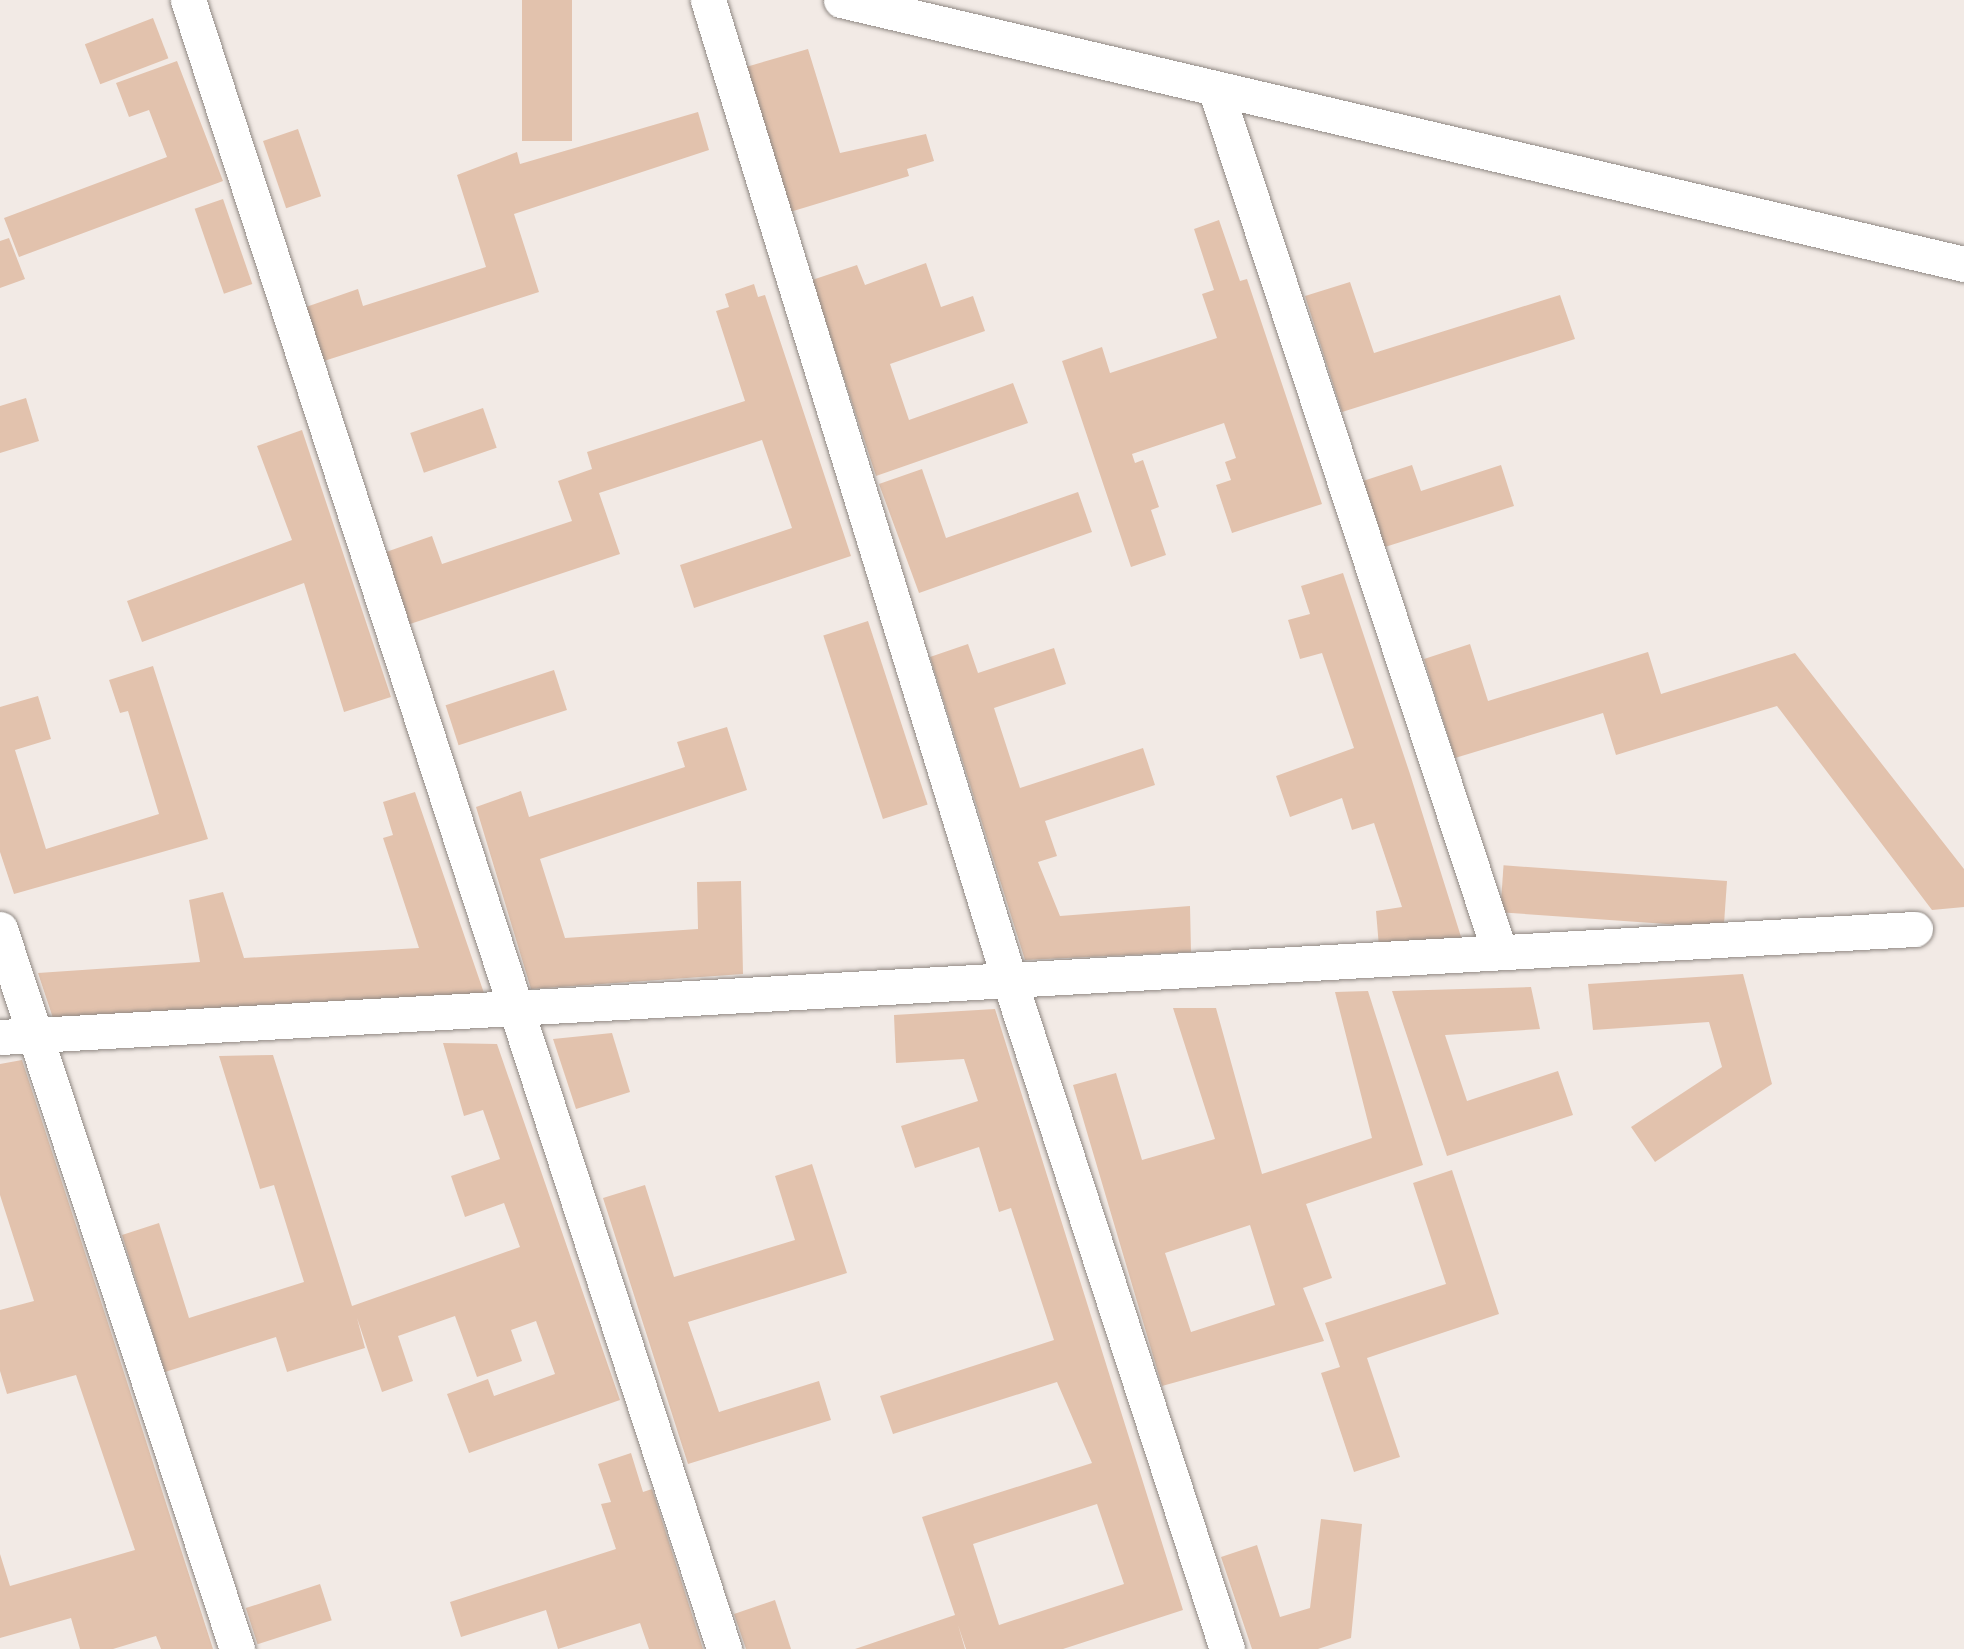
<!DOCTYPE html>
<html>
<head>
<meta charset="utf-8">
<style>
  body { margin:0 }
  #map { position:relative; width:1964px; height:1649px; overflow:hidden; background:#f2eae5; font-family:"Fira Sans Condensed",sans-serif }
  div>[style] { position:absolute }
  .building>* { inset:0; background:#e2c2ad; transform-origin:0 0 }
  .roads { filter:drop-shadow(0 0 2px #8f8883) drop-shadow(0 0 2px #8f8883) }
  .street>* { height:35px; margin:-17.5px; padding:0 17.5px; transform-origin:17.5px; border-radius:17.5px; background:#fff }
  span { translate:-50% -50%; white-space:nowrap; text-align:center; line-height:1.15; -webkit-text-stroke:10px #fef8f4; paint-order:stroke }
</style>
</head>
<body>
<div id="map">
  <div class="building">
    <div style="left:522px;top:0;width:50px;height:141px"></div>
    <div style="left:153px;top:18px;width:43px;height:73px;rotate:69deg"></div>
    <div style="clip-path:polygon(808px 49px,840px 153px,926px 134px,934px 161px,907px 169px,909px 176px,790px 212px,746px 67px)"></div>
    <div style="clip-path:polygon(177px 61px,223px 181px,19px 257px,4px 218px,167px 157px,149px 110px,129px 117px,116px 83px)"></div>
    <div style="clip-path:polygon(698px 112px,709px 150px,514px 214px,539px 292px,324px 361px,306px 307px,358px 289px,363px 306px,486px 267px,457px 175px,517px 152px,520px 164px)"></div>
    <div style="left:298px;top:129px;width:71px;height:37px;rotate:71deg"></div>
    <div style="left:223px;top:199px;width:90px;height:30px;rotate:71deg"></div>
    <div style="clip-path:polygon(1219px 220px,1240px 281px,1247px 279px,1322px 504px,1232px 533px,1216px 485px,1231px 480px,1225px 462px,1236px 458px,1224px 423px,1132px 454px,1135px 463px,1143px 460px,1159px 507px,1151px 510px,1166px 555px,1131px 567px,1062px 361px,1102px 347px,1110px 373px,1217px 338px,1202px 294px,1214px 290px,1194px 229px)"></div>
    <div style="clip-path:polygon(9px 238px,25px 279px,0 288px,0 241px)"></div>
    <div style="clip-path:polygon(926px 263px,941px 307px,973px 296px,985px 331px,890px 364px,909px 420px,1013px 383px,1028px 423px,876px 476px,812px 280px,857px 265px,865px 285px)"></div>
    <div style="clip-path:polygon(1350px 282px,1374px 353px,1560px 295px,1575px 339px,1342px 412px,1305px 296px)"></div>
    <div style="clip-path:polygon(754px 284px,758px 297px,765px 295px,851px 556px,694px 608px,680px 565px,792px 528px,762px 440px,599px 493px,620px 554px,410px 624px,386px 552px,432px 536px,442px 564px,572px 521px,558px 481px,592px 469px,587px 452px,745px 401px,716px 311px,729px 307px,725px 294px)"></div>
    <div style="clip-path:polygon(26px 398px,39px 441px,0 453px,0 406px)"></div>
    <div style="left:483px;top:408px;width:42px;height:77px;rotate:71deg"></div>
    <div style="clip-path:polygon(302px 430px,391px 697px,344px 712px,304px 583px,142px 642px,127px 601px,292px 540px,257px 446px)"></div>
    <div style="clip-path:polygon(1412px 465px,1421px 491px,1501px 465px,1514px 506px,1385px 547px,1363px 481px)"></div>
    <div style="clip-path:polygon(922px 469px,946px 538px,1078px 492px,1092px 532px,919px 593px,879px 484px)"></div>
    <div style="clip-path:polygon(1343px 573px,1410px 774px,1462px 940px,1379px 947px,1376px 911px,1402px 907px,1374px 823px,1352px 830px,1342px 798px,1290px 817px,1276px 776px,1354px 748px,1322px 653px,1300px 659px,1288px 620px,1310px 614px,1301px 586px)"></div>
    <div style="left:868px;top:621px;width:193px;height:47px;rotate:72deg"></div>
    <div style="clip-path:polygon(968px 644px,978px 673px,1054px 648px,1066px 684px,994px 708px,1020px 788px,1143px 748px,1155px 785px,1045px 821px,1057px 856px,1038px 862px,1060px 916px,1190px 906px,1191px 952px,1025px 960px,930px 657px)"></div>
    <div style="clip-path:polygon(1470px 644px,1488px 701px,1648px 652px,1661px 694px,1795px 653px,1964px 869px,1964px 907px,1932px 910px,1777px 706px,1616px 755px,1603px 713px,1455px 758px,1424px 659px)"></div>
    <div style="clip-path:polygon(153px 666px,208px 839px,14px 894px,0 852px,0 707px,38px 696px,51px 739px,15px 750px,46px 849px,159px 814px,128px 711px,120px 713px,109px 680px)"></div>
    <div style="left:554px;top:670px;width:42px;height:114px;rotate:72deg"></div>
    <div style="clip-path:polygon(727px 727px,747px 790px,540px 859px,565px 938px,698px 929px,697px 882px,741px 881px,743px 974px,531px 989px,476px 807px,521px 791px,529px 817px,685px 767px,677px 742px)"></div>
    <div style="clip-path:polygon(415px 792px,485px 996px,54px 1021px,38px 973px,200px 962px,189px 900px,223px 892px,244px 958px,419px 948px,383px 838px,393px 835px,383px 802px)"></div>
    <div style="left:1727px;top:881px;width:47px;height:224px;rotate:94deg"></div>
    <div style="clip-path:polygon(1743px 974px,1772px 1084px,1655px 1162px,1631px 1127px,1722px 1067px,1709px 1022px,1593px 1030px,1588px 984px)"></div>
    <div style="clip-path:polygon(1531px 987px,1540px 1029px,1445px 1035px,1467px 1101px,1558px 1071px,1573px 1115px,1447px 1156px,1392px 991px)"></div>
    <div style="clip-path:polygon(evenodd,1368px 991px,1423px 1165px,1306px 1204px,1332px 1278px,1303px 1288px,1324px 1341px,1162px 1386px,1073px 1085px,1116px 1073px,1142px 1160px,1215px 1139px,1173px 1008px,1216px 1008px,1262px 1174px,1372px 1138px,1335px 992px,1368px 991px,1250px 1225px,1275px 1305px,1191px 1332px,1165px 1253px,1250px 1225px)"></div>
    <div style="clip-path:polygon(evenodd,995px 1009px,1183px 1610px,1063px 1649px,966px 1649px,958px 1625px,965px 1649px,855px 1649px,955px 1615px,922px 1517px,1092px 1463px,1057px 1382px,893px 1434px,880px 1396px,1054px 1340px,1011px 1208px,999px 1212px,979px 1147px,915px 1168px,901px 1126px,978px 1101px,964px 1059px,896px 1063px,894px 1015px,995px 1009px,1097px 1504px,1124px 1584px,999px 1625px,973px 1544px,1097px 1504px)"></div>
    <div style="clip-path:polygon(612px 1033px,630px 1092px,576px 1109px,553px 1039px)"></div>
    <div style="clip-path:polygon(443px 1043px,497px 1044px,620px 1400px,469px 1453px,447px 1394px,488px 1379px,494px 1396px,555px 1374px,536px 1321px,511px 1330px,522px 1361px,477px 1377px,455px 1316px,398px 1336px,413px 1381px,382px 1392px,357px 1318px,365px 1348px,287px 1372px,276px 1337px,165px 1372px,122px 1235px,159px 1223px,189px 1318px,304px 1282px,274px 1185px,260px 1189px,219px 1056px,273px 1055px,352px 1306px,520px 1247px,504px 1203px,465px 1217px,451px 1176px,500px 1159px,483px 1110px,464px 1116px)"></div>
    <div style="clip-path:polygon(22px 1060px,109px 1326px,213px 1649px,161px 1649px,156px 1636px,113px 1649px,80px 1649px,71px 1618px,0 1638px,0 1554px,10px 1586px,135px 1550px,76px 1375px,7px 1394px,0 1371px,0 1310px,34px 1301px,0 1195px,0 1064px)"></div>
    <div style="clip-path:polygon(812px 1164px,847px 1273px,688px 1322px,719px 1412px,819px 1381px,831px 1420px,688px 1464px,603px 1198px,645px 1185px,674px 1277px,795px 1240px,775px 1176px)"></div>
    <div style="clip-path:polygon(1452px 1170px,1499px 1314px,1367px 1358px,1400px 1457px,1354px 1472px,1321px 1373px,1340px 1367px,1325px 1323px,1446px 1284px,1413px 1183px)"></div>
    <div style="clip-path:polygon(631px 1453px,643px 1492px,652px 1489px,703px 1649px,649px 1649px,640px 1623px,558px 1649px,546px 1610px,461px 1637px,450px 1602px,616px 1549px,601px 1504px,611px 1502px,598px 1464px)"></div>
    <div style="clip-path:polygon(1321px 1519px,1362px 1524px,1351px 1638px,1318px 1649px,1252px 1649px,1221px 1557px,1257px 1545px,1280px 1617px,1310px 1608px)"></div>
    <div style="left:320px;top:1584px;width:38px;height:78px;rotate:72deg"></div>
    <div style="clip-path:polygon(775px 1600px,791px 1649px,746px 1649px,734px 1614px)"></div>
  </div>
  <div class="roads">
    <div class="street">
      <div style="left:188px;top:0;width:1734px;rotate:71.99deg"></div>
      <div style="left:708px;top:0;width:1027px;rotate:72.91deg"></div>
      <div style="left:1010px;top:982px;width:701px;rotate:71.98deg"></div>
      <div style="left:841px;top:0;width:1154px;rotate:13.23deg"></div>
      <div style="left:1216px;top:91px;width:904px;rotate:71.77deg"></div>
      <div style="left:0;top:929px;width:758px;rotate:71.78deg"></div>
      <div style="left:0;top:1037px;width:1918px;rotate:-3.23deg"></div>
    </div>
  </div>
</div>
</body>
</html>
